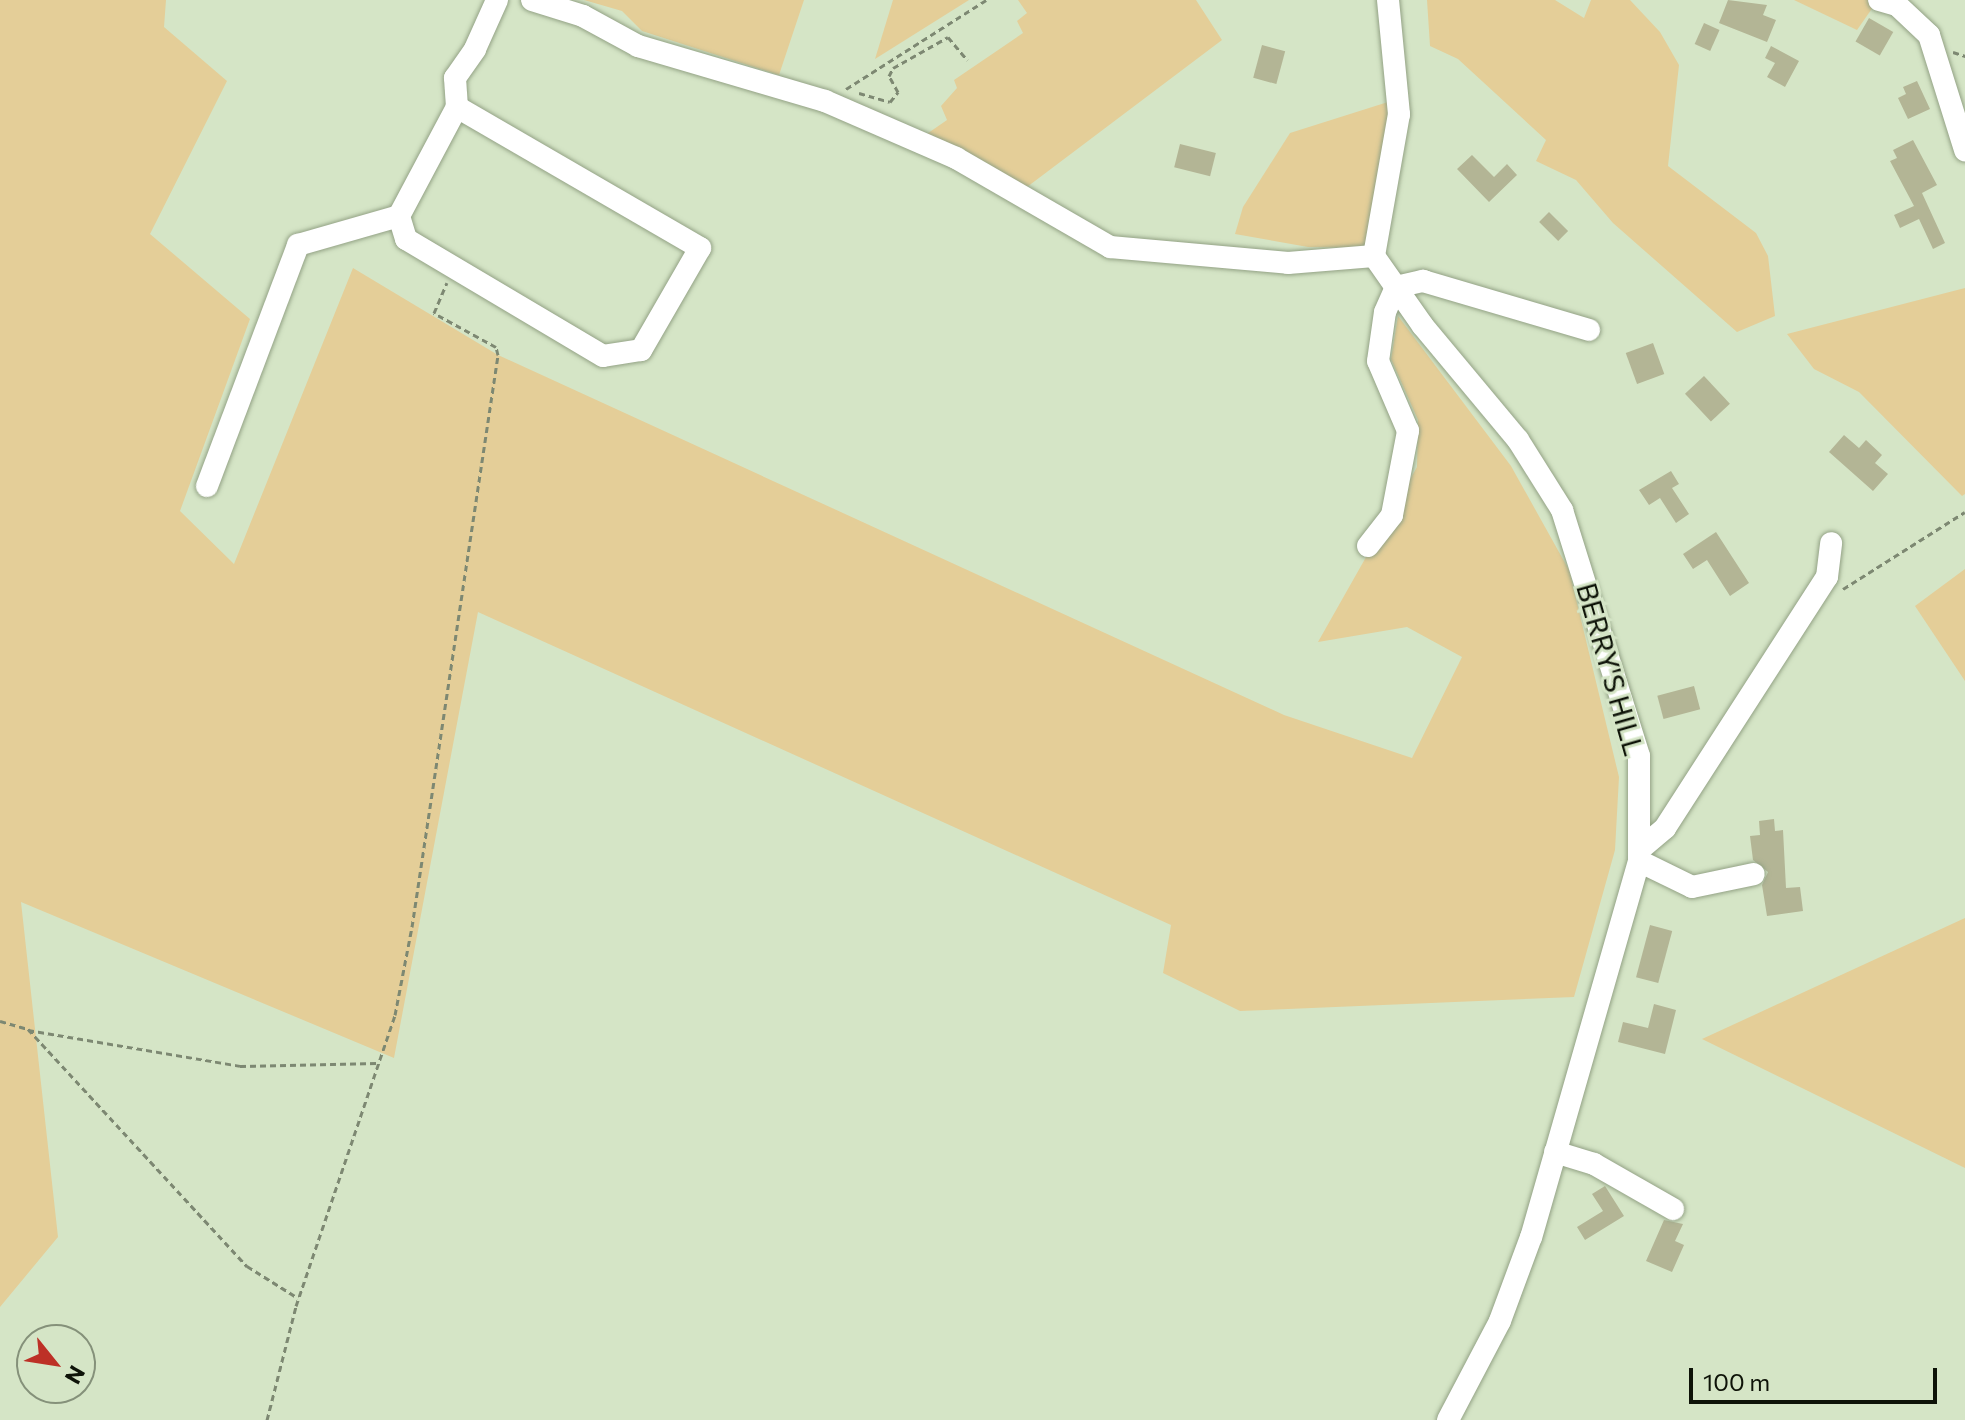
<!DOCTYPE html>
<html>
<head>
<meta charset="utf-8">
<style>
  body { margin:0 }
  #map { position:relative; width:1965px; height:1420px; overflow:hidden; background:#d5e5c6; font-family:Commissioner,sans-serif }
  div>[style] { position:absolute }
  .green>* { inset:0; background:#e4ce98 }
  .building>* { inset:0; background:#b3b595; transform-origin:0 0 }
  .path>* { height:3px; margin-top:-1.5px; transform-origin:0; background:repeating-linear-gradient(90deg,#7d8872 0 6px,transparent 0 10px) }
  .roads { filter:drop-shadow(0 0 2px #93a285) drop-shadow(0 0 2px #93a285) }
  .minor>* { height:22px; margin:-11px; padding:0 11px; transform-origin:11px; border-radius:11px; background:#fff }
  span { translate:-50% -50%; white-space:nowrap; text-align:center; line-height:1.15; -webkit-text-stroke:6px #d5e5c6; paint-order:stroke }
  .street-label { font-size:28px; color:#0e1308 }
  .north { position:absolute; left:16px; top:1324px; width:80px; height:80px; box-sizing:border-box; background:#d5e5c6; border:2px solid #85917a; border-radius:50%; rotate:120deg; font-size:22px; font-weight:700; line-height:32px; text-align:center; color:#0e1308 }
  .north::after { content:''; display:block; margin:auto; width:28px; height:36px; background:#bd3026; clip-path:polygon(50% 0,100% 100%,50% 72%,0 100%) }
  .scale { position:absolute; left:1689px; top:1368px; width:248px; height:36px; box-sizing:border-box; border:4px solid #0e1308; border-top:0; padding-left:10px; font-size:24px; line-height:28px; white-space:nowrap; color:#0e1308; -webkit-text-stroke:6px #d5e5c6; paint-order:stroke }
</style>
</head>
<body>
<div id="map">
  <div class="green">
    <div style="clip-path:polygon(0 0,166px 0,164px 27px,227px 81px,150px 234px,250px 319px,180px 511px,234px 564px,353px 268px,498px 355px,1284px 715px,1412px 758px,1462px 657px,1407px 627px,1318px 642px,1417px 467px,1418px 420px,1391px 359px,1398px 316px,1511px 466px,1569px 570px,1619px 777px,1615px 850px,1574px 997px,1240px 1011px,1163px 973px,1171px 925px,478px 612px,394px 1058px,21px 902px,58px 1237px,0 1307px)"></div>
    <div style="clip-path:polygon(584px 0,804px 0,779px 75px,642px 31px,622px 11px)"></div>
    <div style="clip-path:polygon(893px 0,969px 0,875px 59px)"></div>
    <div style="clip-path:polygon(1018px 0,1196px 0,1222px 40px,1023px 190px,921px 138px,947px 120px,941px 106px,957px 88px,954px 80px,1023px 33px,1017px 21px,1027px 13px)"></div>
    <div style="clip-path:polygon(1427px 0,1555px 0,1584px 18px,1591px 0,1630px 0,1660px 32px,1679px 65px,1668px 166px,1756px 233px,1768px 256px,1775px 316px,1737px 332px,1613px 223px,1576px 180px,1536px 161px,1546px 140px,1458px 59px,1430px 46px)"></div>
    <div style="clip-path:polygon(1794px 0,1878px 0,1857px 30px)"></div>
    <div style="clip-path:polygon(1388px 102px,1390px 134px,1370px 248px,1308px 247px,1235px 234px,1243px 207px,1290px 133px)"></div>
    <div style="clip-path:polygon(1965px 288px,1965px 494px,1962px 496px,1859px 392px,1814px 369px,1787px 334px)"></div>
    <div style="clip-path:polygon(1965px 569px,1965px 681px,1915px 606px)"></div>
    <div style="clip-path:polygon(1965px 918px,1965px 1168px,1702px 1039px)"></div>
  </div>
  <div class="building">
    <div style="clip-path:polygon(1728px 0,1767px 5px,1763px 15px,1776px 20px,1767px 42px,1719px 23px)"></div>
    <div style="left:1869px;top:18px;width:28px;height:27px;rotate:30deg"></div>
    <div style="left:1704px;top:23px;width:17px;height:23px;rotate:24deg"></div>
    <div style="left:1262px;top:45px;width:24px;height:34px;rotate:15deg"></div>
    <div style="clip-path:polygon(1771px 46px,1799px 61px,1785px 87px,1767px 77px,1775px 63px,1765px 58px)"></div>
    <div style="clip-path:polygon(1917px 81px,1930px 109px,1908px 119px,1898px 98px,1906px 94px,1903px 87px)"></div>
    <div style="clip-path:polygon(1913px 140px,1937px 185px,1922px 193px,1945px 243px,1933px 249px,1919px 219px,1900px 228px,1894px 215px,1914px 206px,1890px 161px,1897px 158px,1893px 150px)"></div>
    <div style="left:1180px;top:144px;width:37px;height:24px;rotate:14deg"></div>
    <div style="clip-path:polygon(1472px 155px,1494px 177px,1507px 164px,1517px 175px,1489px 202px,1457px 169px)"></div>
    <div style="left:1549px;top:212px;width:27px;height:14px;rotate:45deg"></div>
    <div style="left:1653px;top:343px;width:33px;height:29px;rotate:70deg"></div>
    <div style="left:1704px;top:376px;width:38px;height:26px;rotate:47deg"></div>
    <div style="clip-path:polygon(1844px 435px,1859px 448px,1866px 440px,1882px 455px,1875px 463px,1888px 474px,1873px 491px,1829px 452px)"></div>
    <div style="clip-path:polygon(1671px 471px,1679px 484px,1672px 488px,1689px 514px,1676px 523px,1660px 498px,1649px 505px,1639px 490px)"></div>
    <div style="clip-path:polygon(1716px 532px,1749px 583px,1730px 596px,1707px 560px,1693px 569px,1683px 554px)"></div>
    <div style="left:1694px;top:686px;width:24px;height:38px;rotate:75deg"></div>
    <div style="clip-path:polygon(1774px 819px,1775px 831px,1783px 830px,1786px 888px,1800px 887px,1803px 911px,1767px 916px,1762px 885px,1768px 872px,1753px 860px,1750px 836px,1760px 835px,1759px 821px)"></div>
    <div style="left:1650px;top:925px;width:23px;height:54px;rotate:15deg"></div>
    <div style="clip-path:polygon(1654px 1004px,1676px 1010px,1665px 1054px,1618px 1042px,1623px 1022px,1648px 1028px)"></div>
    <div style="clip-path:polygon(1605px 1186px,1624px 1216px,1585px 1240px,1577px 1227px,1603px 1211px,1592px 1194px)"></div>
    <div style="clip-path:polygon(1664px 1220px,1683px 1224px,1675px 1241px,1684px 1245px,1672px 1272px,1646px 1261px)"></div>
  </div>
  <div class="path">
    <div style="left:1953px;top:52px;width:13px;rotate:18deg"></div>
    <div style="left:846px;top:89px;width:166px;rotate:-32.4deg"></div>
    <div style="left:859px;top:93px;width:32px;rotate:16deg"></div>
    <div style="left:890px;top:102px;width:13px;rotate:-51deg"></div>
    <div style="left:898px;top:92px;width:18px;rotate:-119deg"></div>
    <div style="left:889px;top:76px;width:9px;rotate:-63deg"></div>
    <div style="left:893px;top:68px;width:63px;rotate:-29.4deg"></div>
    <div style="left:948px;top:37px;width:30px;rotate:50deg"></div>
    <div style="left:1843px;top:589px;width:144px;rotate:-32.3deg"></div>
    <div style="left:0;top:1021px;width:29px;rotate:16deg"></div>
    <div style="left:28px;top:1029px;width:323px;rotate:47.3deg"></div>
    <div style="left:247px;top:1266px;width:60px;rotate:32.1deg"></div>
    <div style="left:28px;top:1030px;width:215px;rotate:9.6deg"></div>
    <div style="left:240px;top:1066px;width:137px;rotate:-1.3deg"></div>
    <div style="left:267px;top:1420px;width:118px;rotate:-75.7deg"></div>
    <div style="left:296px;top:1306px;width:307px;rotate:-71.2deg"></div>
    <div style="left:395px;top:1015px;width:90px;rotate:-79.1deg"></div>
    <div style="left:412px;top:927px;width:578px;rotate:-81.45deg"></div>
    <div style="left:498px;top:355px;width:8px;rotate:-104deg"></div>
    <div style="left:496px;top:347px;width:71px;rotate:-151.3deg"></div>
    <div style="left:434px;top:313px;width:33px;rotate:-67deg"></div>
  </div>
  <div class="roads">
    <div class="minor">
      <div style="left:532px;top:0;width:53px;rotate:17.4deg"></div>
      <div style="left:583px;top:16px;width:63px;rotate:28.6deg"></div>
      <div style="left:638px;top:46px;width:195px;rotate:16.4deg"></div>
      <div style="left:825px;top:101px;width:143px;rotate:23.5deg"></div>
      <div style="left:956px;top:158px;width:178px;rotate:30deg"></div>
      <div style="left:1110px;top:247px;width:179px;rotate:5.1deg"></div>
      <div style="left:1288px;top:263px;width:86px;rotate:-4.7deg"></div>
      <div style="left:1388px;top:0;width:115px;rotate:84.5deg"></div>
      <div style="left:1399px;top:114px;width:144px;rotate:100deg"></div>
      <div style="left:1374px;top:256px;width:85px;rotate:55deg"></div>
      <div style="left:1423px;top:326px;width:148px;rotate:50.2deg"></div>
      <div style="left:1518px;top:440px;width:83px;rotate:57.8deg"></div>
      <div style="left:1562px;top:510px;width:258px;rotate:72.6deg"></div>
      <div style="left:1639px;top:756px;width:105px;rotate:90deg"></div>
      <div style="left:1639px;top:861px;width:391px;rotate:106deg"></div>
      <div style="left:1531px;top:1237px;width:90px;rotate:110.3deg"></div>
      <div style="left:1500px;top:1321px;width:112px;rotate:117.7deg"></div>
      <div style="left:1879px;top:0;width:19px;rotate:16deg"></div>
      <div style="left:1897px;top:5px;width:44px;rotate:43.2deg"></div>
      <div style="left:1929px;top:35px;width:121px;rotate:72.6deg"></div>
      <div style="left:457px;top:107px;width:281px;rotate:30.1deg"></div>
      <div style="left:700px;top:248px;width:118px;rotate:120deg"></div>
      <div style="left:641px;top:350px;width:38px;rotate:171deg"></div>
      <div style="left:603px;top:356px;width:229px;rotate:-149.3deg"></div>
      <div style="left:406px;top:239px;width:24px;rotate:-107deg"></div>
      <div style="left:399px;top:216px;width:123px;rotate:-62deg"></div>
      <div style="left:457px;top:107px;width:29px;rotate:-94deg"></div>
      <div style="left:455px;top:78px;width:35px;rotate:-55deg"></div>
      <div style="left:475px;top:49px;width:54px;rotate:-65.8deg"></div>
      <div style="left:207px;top:486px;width:258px;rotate:-69.3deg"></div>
      <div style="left:298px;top:245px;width:105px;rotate:-16deg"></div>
      <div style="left:1368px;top:546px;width:39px;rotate:-52deg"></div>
      <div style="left:1392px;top:515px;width:86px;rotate:-79.2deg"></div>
      <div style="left:1408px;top:431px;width:76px;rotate:-113.2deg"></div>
      <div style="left:1378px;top:361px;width:49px;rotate:-81.9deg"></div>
      <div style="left:1385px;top:312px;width:27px;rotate:-66deg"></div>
      <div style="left:1396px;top:287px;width:28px;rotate:-13deg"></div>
      <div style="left:1423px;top:281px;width:173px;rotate:16.4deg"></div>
      <div style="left:1639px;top:850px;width:34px;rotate:-40deg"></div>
      <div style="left:1665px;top:828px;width:299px;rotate:-57.2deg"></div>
      <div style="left:1827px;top:577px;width:34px;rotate:-83deg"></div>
      <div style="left:1639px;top:861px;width:59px;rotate:26.1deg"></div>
      <div style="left:1692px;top:887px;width:63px;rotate:-11.8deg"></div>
      <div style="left:1555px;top:1152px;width:41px;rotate:17.1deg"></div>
      <div style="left:1594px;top:1164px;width:91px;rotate:29.7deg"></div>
    </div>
  </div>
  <div class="street-label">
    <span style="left:1611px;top:669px;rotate:74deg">BERRY'S HILL</span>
  </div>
  <div class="north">N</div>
  <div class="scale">100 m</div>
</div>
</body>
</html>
